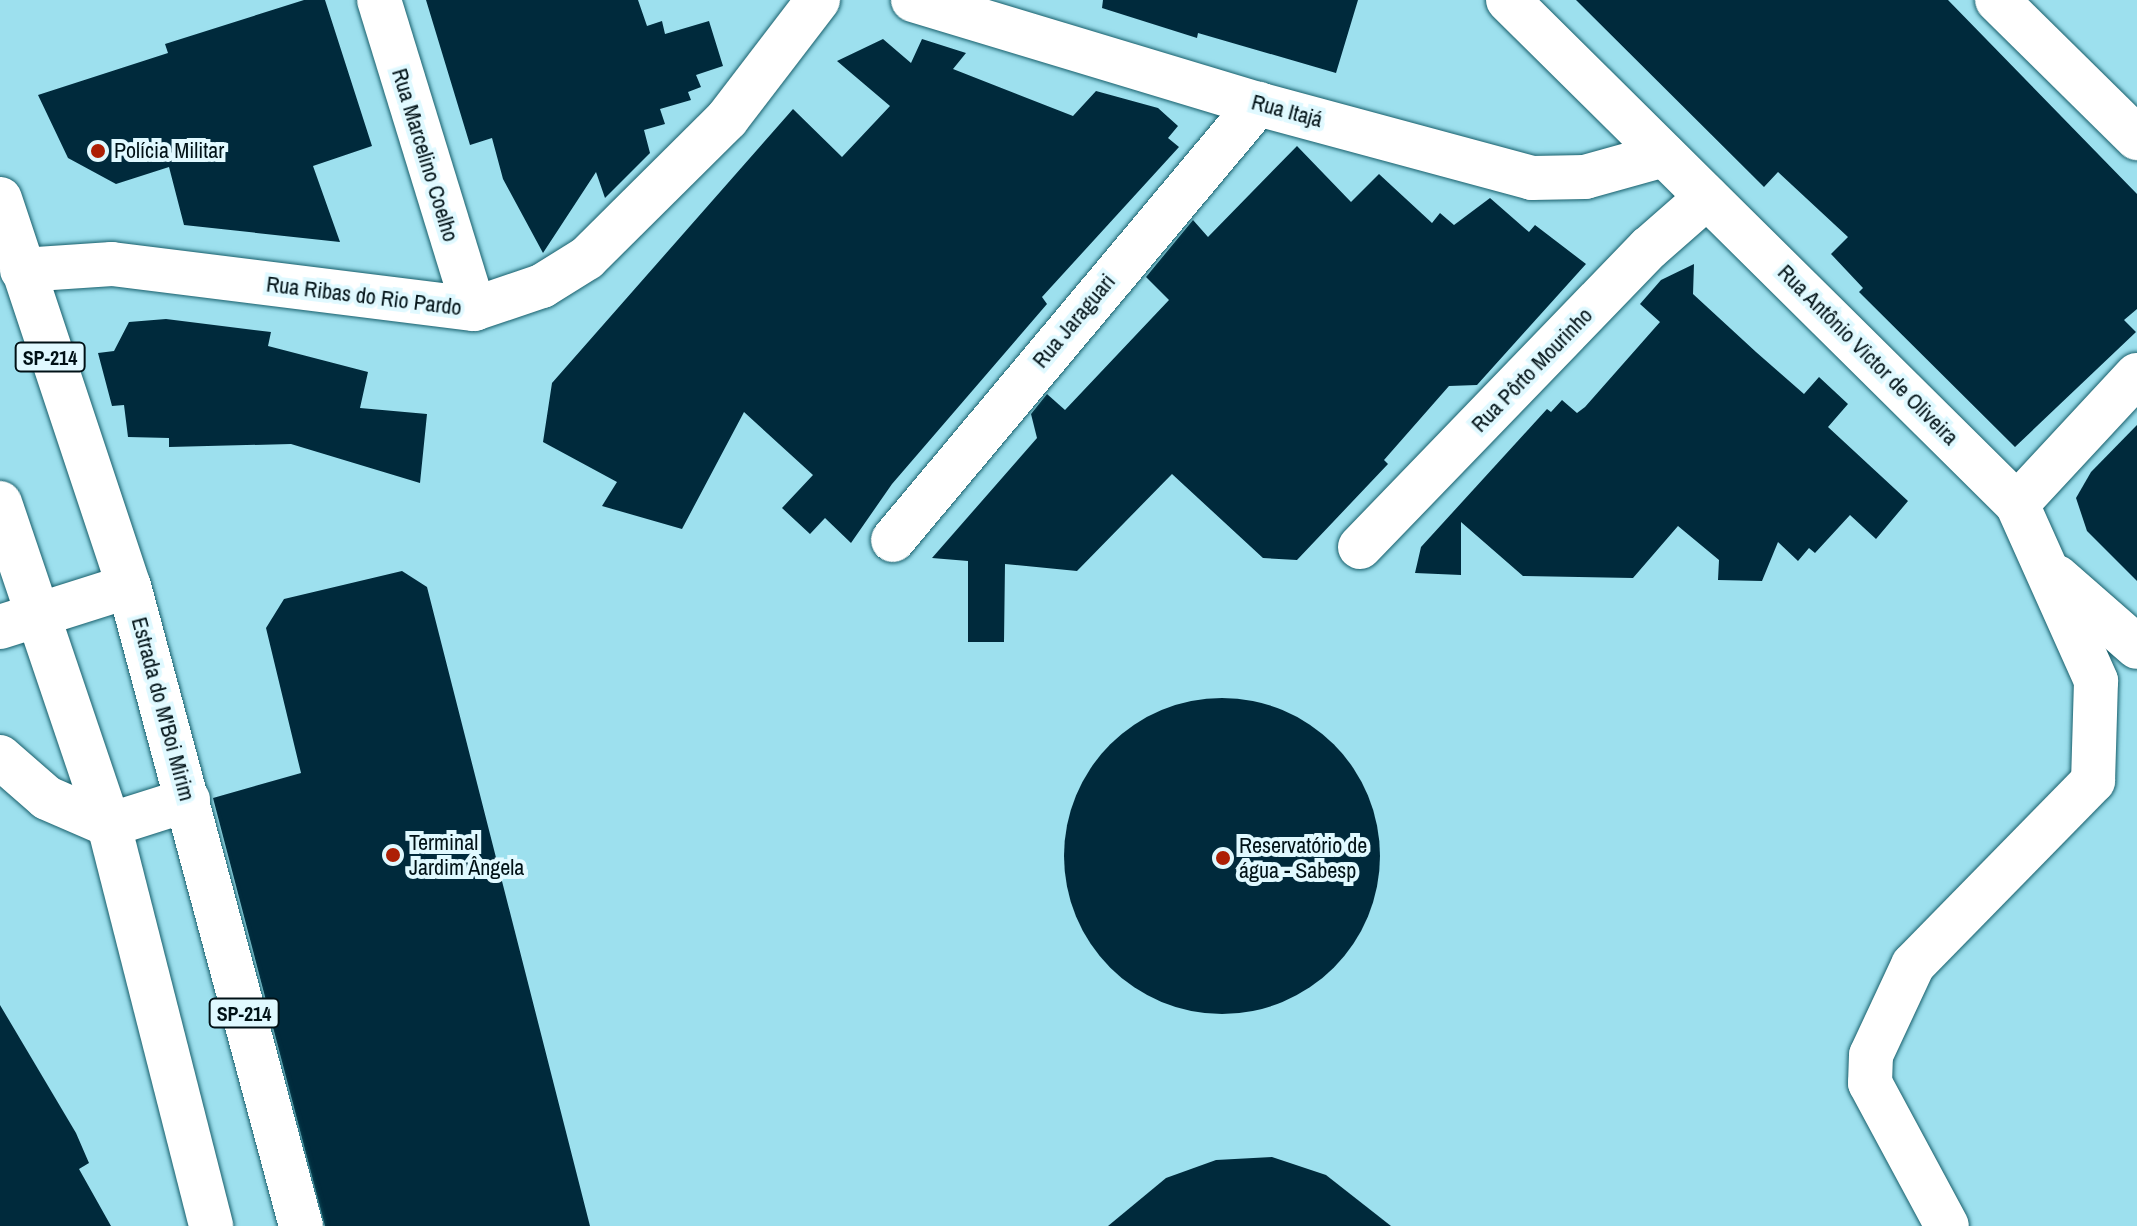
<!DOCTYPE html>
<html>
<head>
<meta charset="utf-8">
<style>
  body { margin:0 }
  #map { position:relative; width:2137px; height:1226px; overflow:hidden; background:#9de0ee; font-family:"Archivo Narrow",sans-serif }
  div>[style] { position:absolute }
  .building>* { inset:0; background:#002a3c }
  .round { border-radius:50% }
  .roads { filter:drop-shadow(0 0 2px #175e6b) drop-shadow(0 0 2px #175e6b) }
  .minor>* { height:44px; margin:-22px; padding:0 22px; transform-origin:22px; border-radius:22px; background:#fff }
  .major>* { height:44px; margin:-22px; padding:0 22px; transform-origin:22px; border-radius:22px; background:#fff }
  .dots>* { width:22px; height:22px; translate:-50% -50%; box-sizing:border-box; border:4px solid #e0f9ff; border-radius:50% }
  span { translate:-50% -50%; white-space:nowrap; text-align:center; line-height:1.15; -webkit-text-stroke:8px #e0f9ff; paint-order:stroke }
  .shield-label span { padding:2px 6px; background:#e0f9ff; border:2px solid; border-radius:6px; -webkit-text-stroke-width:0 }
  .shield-label { font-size:20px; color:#001116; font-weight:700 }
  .street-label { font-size:22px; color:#001116 }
  .poi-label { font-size:22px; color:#001116 }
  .left { translate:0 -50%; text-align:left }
</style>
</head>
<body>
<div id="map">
  <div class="building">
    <div style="clip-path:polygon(304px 0,325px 0,372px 146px,313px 166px,340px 242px,184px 225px,169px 167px,116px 184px,68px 158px,38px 95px,168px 53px,165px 44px)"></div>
    <div style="clip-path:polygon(426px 0,638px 0,647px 26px,662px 21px,665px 34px,709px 21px,723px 66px,696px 75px,701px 87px,688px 92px,691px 100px,660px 109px,665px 124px,644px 130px,650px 153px,605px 198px,596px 172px,543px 253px,503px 179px,492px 138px,470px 145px)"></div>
    <div style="clip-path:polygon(1103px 0,1358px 0,1336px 73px,1198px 33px,1197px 38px,1102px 8px)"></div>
    <div style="clip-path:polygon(1576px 0,1948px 0,2137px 194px,2137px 309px,2124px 320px,2136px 332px,2015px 447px,1859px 292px,1863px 288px,1831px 254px,1848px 237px,1778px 172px,1764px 187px)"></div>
    <div style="clip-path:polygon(883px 39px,911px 63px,922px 39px,966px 53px,953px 69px,1073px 116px,1096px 91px,1158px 108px,1178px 126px,1168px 138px,1179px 147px,1042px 297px,1047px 304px,892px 484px,851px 543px,825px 518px,810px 534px,782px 508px,813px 475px,744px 412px,682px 529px,602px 506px,617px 482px,543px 442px,552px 383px,793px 109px,842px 157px,890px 106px,837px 61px)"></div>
    <div style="clip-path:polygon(1297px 146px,1351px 202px,1379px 174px,1432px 223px,1440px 213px,1454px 225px,1490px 198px,1529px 232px,1535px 225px,1586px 264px,1477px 385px,1449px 386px,1384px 460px,1388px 464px,1297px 560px,1263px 558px,1172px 474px,1077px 571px,1005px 564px,1004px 642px,968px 642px,968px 561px,932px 558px,1037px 438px,1031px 414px,1047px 394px,1065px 410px,1169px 300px,1146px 277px,1193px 220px,1208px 237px)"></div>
    <div style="clip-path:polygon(1694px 264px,1693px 294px,1756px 352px,1804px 394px,1819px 377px,1848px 404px,1828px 427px,1908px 501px,1876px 539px,1850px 515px,1815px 553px,1809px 548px,1798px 561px,1778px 542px,1762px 581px,1718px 580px,1719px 560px,1678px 526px,1633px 578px,1523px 576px,1461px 522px,1461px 575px,1415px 573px,1421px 547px,1547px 409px,1551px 412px,1562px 400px,1577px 413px,1585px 407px,1660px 322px,1640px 304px,1661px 280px)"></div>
    <div style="clip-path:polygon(166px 319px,271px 332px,268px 346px,368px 372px,360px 408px,427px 414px,420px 483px,291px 444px,169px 447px,169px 438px,128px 437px,124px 405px,112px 406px,98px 353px,114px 351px,129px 322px)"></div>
    <div style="clip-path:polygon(2137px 425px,2137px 581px,2087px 531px,2076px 498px,2091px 472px)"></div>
    <div style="clip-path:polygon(402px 571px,427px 587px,590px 1226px,325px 1226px,213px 798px,301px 773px,266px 628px,284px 599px)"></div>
    <div class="round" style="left:1064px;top:698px;width:316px;height:316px"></div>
    <div style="clip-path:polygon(0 1005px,76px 1133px,89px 1163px,79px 1169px,111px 1226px,0 1226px)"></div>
    <div style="clip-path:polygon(1272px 1157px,1326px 1175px,1391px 1226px,1108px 1226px,1166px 1178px,1216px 1160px)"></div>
  </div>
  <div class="roads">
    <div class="minor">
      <div style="left:379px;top:0;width:323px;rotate:72.9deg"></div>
      <div style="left:913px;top:0;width:360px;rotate:16.8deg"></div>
      <div style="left:1258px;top:104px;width:284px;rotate:15.1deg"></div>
      <div style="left:1532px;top:178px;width:53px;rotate:-1.1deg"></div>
      <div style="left:1585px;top:177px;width:82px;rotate:-15.6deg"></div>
      <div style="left:1508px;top:0;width:716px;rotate:44.72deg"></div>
      <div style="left:2017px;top:504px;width:194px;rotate:65.9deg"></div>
      <div style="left:2096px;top:681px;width:100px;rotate:91.7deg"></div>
      <div style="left:2093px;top:781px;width:257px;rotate:134.4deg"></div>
      <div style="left:1913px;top:965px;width:99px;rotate:115deg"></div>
      <div style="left:1871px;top:1055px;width:28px;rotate:92deg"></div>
      <div style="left:1870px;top:1083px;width:162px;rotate:61.7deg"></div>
      <div style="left:1997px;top:0;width:197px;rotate:44.6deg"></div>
      <div style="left:22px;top:270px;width:90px;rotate:-3.8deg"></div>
      <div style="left:112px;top:264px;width:365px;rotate:7.1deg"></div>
      <div style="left:474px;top:309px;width:72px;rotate:-18.7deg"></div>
      <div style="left:542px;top:286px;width:53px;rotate:-31.9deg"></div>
      <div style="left:587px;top:258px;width:197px;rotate:-44.8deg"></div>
      <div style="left:727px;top:119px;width:150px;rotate:-52.6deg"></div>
      <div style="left:2017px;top:504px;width:176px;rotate:-47.1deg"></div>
      <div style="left:893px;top:540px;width:569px;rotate:-50.07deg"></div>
      <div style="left:1360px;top:547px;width:416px;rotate:-46deg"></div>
      <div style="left:1649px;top:248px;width:77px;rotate:-41.3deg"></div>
      <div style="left:2057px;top:577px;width:106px;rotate:41.2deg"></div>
      <div style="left:0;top:627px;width:135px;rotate:-17.6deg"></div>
      <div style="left:0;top:757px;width:62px;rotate:41.1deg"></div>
      <div style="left:47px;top:798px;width:68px;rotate:23.5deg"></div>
      <div style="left:109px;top:825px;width:83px;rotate:-17.6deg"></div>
    </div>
    <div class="major">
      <div style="left:0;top:199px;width:408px;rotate:71.6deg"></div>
      <div style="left:129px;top:586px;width:663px;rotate:74.96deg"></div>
      <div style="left:0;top:503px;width:340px;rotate:71.3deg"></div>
      <div style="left:109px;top:825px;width:414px;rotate:75.7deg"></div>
    </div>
  </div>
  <div class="dots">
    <div style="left:98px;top:151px;background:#ad1f05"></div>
    <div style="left:393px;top:855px;background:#ad1f05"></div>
    <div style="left:1223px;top:858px;background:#ad1f05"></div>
  </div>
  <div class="shield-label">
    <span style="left:50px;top:357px">SP-214</span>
    <span style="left:244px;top:1013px">SP-214</span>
  </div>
  <div class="street-label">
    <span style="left:1287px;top:111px;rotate:15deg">Rua Itajá</span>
    <span style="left:425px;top:155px;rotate:73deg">Rua Marcelino Coelho</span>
    <span style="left:364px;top:296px;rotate:7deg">Rua Ribas do Rio Pardo</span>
    <span style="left:1074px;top:321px;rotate:-50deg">Rua Jaraguari</span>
    <span style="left:1868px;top:355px;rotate:45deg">Rua Antônio Victor de Oliveira</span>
    <span style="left:1532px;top:370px;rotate:-46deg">Rua Pôrto Mourinho</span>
    <span style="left:163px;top:709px;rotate:75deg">Estrada do M'Boi Mirim</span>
  </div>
  <div class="poi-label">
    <span class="left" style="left:114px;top:151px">Polícia Militar</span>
    <span class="left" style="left:409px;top:855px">Terminal<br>Jardim Ângela</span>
    <span class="left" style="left:1239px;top:858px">Reservatório de<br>água - Sabesp</span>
  </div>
</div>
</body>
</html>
